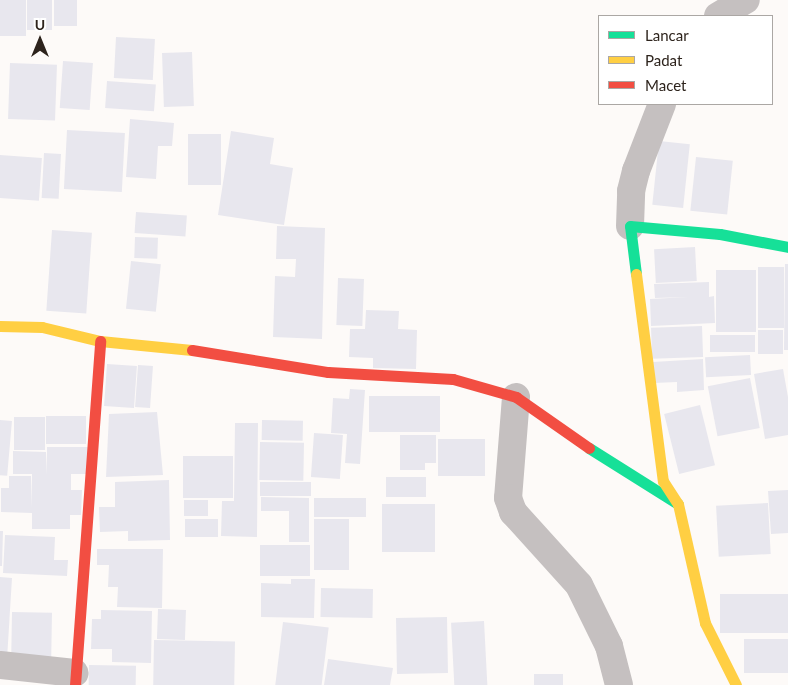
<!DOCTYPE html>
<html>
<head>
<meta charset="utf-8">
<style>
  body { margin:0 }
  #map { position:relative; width:788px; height:685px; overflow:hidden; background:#fdfaf8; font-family:Lato,sans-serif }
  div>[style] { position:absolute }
  .building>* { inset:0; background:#e8e7ee; transform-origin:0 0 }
  .street>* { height:28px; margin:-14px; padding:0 14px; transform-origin:14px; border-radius:14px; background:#c5c0c0 }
  .fast>* { height:11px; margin:-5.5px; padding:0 5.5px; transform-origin:5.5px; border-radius:5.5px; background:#16e098 }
  .slow>* { height:11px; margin:-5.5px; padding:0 5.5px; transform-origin:5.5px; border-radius:5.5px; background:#ffcf43 }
  .jam>* { height:11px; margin:-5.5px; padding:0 5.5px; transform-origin:5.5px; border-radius:5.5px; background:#f24e42 }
  span { translate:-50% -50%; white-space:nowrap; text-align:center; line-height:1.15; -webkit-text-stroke:4.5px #fff; paint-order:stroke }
  .legend { position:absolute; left:598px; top:15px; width:175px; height:90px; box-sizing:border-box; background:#fff; border:1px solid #aba7a4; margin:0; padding:6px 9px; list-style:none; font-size:15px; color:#2d231c }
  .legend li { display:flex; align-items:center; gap:10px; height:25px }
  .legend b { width:25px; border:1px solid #aba7a4 }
  .north { position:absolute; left:15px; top:15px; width:50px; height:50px; -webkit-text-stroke:4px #fff; paint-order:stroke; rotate:0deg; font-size:14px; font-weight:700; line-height:20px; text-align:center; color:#2d231c }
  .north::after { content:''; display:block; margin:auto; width:18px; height:22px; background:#2d231c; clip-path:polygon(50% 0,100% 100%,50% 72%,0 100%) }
</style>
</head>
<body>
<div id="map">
  <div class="building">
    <div style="left:0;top:0;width:26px;height:36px"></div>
    <div style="left:27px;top:0;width:25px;height:30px"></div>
    <div style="left:54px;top:0;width:23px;height:26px"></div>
    <div style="left:116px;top:37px;width:39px;height:41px;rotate:3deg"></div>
    <div style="left:192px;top:52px;width:54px;height:30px;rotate:88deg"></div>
    <div style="left:63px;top:61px;width:30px;height:47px;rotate:4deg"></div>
    <div style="left:10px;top:63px;width:47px;height:56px;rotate:2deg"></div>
    <div style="left:107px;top:81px;width:49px;height:27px;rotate:4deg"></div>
    <div style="clip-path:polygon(130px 119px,174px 123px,172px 146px,158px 146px,156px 179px,126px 177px)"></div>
    <div style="left:67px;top:130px;width:58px;height:59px;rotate:3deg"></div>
    <div style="clip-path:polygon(231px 131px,274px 138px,270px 164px,293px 168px,284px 225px,218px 215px)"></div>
    <div style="left:188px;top:134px;width:33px;height:51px"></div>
    <div style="left:659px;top:141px;width:31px;height:64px;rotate:6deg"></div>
    <div style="left:44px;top:153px;width:17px;height:45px;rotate:3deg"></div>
    <div style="left:0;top:155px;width:42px;height:43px;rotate:4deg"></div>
    <div style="left:696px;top:157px;width:37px;height:54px;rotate:6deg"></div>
    <div style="left:136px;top:212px;width:51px;height:21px;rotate:4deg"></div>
    <div style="clip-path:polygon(277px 226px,325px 228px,322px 339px,273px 337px,275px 276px,295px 277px,296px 259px,276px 259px)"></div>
    <div style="left:52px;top:230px;width:40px;height:81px;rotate:4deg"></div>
    <div style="left:135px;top:237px;width:23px;height:21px;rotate:2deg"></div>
    <div style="left:695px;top:247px;width:34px;height:41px;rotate:87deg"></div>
    <div style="left:131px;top:261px;width:30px;height:48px;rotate:6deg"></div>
    <div style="clip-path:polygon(785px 264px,788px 264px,788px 350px,784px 350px)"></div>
    <div style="left:758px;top:267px;width:26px;height:61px"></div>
    <div style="left:716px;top:270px;width:40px;height:62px"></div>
    <div style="left:338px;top:278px;width:26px;height:47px;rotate:2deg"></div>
    <div style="clip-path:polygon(709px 282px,709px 297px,714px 296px,715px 323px,651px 326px,650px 299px,689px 297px,655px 298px,654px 284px)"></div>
    <div style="clip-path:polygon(366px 310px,399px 311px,398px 329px,417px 330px,416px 369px,373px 368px,373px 358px,349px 357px,350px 329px,365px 329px)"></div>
    <div style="left:702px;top:326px;width:31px;height:51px;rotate:88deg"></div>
    <div style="left:758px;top:330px;width:25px;height:24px"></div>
    <div style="left:710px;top:335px;width:45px;height:17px"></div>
    <div style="left:750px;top:355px;width:20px;height:45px;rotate:87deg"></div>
    <div style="clip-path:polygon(703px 359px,704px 390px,677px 392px,677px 382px,654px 383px,653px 362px)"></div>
    <div style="left:107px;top:364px;width:30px;height:42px;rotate:4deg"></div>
    <div style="left:138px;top:365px;width:15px;height:42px;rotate:4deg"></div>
    <div style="clip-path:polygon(783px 369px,788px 397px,788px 435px,765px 439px,754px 374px)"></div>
    <div style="left:750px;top:378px;width:51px;height:43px;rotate:79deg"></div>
    <div style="clip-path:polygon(350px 389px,365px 390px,360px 464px,345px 463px,347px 434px,331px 433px,333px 398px,349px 399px)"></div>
    <div style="left:369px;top:396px;width:71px;height:36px"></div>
    <div style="left:700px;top:405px;width:62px;height:37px;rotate:76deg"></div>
    <div style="clip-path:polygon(157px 412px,163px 475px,106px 477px,109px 414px)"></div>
    <div style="left:46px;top:416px;width:40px;height:28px"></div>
    <div style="left:14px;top:417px;width:31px;height:33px"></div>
    <div style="left:0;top:420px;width:12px;height:55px;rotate:5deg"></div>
    <div style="left:262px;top:420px;width:41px;height:20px;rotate:1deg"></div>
    <div style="clip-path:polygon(235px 423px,258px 423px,257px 537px,221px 536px,222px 501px,234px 501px)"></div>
    <div style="left:314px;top:433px;width:29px;height:44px;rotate:4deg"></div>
    <div style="clip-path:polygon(400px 435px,436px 435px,436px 463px,425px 463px,425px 470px,400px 470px)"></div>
    <div style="left:438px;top:439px;width:47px;height:37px"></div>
    <div style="left:260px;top:442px;width:44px;height:38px;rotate:1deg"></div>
    <div style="clip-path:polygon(47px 447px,88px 447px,88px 474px,71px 474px,71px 490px,82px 490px,81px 515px,70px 515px,70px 529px,32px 529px,32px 513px,1px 512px,1px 488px,9px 488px,9px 476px,31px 476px,32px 508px,32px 474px,13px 474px,13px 451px,46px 452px,47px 475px)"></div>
    <div style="left:183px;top:456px;width:50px;height:42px"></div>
    <div style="left:386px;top:477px;width:40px;height:20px"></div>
    <div style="clip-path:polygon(169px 480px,170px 540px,128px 541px,128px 531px,100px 532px,99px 507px,115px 507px,115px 482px)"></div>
    <div style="left:260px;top:482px;width:51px;height:14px"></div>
    <div style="clip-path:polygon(788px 490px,788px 533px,771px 534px,768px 491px)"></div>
    <div style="clip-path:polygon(261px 497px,309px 498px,309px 542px,289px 542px,289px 511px,261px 511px)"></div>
    <div style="left:314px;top:498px;width:52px;height:19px"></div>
    <div style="left:184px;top:500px;width:24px;height:16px"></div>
    <div style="left:768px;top:503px;width:51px;height:52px;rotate:87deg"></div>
    <div style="left:382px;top:504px;width:53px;height:48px"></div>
    <div style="left:185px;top:519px;width:33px;height:18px"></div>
    <div style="left:314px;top:519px;width:35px;height:51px"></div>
    <div style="clip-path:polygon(0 531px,3px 531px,2px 566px,0 566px)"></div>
    <div style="clip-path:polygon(5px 535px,55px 537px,54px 560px,68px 560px,67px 576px,3px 573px)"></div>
    <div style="left:260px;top:545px;width:50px;height:31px"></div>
    <div style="clip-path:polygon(97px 549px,163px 549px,162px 608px,117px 607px,118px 587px,108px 587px,109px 565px,97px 565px)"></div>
    <div style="clip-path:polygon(0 577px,12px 578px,7px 659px,0 658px)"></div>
    <div style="clip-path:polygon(291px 579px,315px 579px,314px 618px,261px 617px,261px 583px,291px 584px)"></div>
    <div style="left:321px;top:588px;width:52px;height:29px;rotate:1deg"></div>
    <div style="left:788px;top:594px;width:39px;height:68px;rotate:90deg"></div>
    <div style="left:158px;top:609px;width:28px;height:30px;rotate:2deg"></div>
    <div style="clip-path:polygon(101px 610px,152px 611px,151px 663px,112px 662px,112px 649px,91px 649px,92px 619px,101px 619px)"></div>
    <div style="left:12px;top:612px;width:40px;height:48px;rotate:1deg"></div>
    <div style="left:447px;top:617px;width:56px;height:51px;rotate:89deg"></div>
    <div style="left:484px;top:621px;width:64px;height:33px;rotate:87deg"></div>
    <div style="left:283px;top:622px;width:46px;height:64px;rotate:7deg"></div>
    <div style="left:788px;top:639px;width:34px;height:44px;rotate:90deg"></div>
    <div style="left:154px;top:640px;width:81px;height:45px;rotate:1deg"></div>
    <div style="clip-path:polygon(328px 659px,393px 668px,390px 685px,324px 685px)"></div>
    <div style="left:89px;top:665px;width:47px;height:20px;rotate:1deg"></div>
    <div style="left:534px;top:674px;width:29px;height:11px"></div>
  </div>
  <div class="street">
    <div style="left:718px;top:16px;width:32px;rotate:-30deg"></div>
    <div style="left:630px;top:226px;width:35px;rotate:-88deg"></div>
    <div style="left:631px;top:191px;width:21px;rotate:-76deg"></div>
    <div style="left:636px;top:171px;width:72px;rotate:-68.8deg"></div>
    <div style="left:516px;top:397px;width:101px;rotate:94.5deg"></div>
    <div style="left:508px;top:498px;width:15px;rotate:70deg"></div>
    <div style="left:513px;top:512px;width:98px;rotate:47.9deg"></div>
    <div style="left:579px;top:585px;width:68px;rotate:63.8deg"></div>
    <div style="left:609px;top:646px;width:40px;rotate:75.6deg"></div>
    <div style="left:0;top:665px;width:75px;rotate:6.1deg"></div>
  </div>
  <div class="fast">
    <div style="left:636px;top:274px;width:48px;rotate:-97.1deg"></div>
    <div style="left:630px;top:226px;width:90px;rotate:5.1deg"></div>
    <div style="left:720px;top:234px;width:69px;rotate:10.8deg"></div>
    <div style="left:589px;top:448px;width:105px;rotate:32.2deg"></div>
  </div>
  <div class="slow">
    <div style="left:636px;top:274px;width:209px;rotate:82.6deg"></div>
    <div style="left:663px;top:481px;width:27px;rotate:57deg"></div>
    <div style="left:678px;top:504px;width:122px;rotate:77.2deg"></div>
    <div style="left:705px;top:623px;width:69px;rotate:63.4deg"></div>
    <div style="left:0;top:326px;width:42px;rotate:1.4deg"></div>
    <div style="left:42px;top:327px;width:60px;rotate:13.6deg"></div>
    <div style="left:100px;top:341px;width:92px;rotate:5.6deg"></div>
  </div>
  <div class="jam">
    <div style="left:192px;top:350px;width:138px;rotate:9.2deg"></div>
    <div style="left:328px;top:372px;width:125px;rotate:3.2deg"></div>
    <div style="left:453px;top:379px;width:66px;rotate:15.9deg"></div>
    <div style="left:516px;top:397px;width:89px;rotate:34.9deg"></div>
    <div style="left:75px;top:685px;width:345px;rotate:-85.8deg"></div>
  </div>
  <ul class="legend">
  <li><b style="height:6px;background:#16e098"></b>Lancar</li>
  <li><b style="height:6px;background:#ffcf43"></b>Padat</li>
  <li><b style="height:6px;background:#f24e42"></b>Macet</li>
  </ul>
  <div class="north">U</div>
</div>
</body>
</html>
